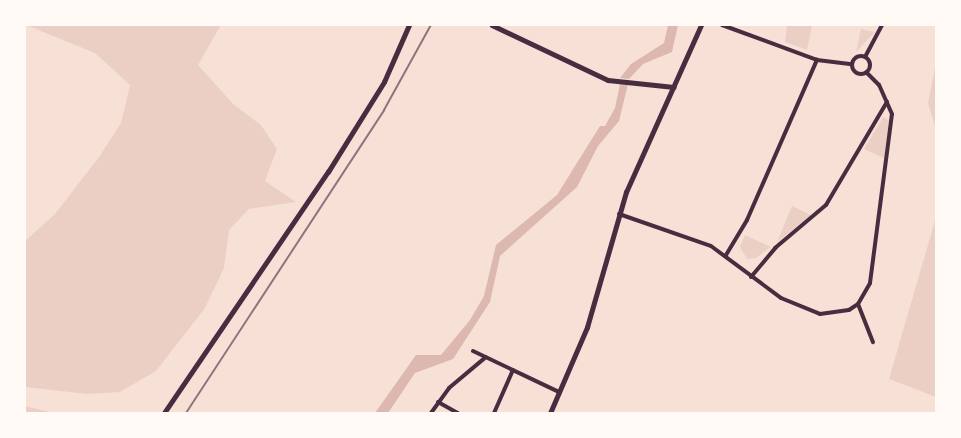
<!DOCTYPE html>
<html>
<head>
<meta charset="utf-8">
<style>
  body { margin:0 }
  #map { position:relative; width:961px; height:438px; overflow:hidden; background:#f7e1d7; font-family:"Work Sans",sans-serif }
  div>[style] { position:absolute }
  .green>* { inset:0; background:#ebcfc5 }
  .water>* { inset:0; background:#dcb8b0 }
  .minor>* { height:4px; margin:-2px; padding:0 2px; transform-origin:2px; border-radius:2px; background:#4a2c40 }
  .minor>.ring { margin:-2px; padding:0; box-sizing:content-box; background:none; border:4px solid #4a2c40; border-radius:50% }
  .tertiary>* { height:4.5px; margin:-2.25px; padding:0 2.25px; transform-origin:2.25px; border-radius:2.25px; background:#4a2c40 }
  .secondary>* { height:5px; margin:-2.5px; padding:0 2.5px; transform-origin:2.5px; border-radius:2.5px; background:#4a2c40 }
  .rail>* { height:2px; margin:-1px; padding:0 1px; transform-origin:1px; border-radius:1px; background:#8f747c }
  span { translate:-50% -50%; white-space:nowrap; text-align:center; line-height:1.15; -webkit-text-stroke:5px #fffaf5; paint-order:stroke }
  .frame { position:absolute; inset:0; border:26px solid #fffaf5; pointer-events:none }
</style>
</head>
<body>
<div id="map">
  <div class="green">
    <div style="clip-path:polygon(26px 25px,221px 25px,198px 65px,233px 104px,261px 125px,277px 149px,265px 181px,296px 202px,249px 209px,229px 230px,224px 268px,205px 308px,156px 371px,120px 392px,87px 394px,25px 387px,25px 241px,55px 214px,99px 157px,121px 123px,130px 85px,95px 53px)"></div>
    <div style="clip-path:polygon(787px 25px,812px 25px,807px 50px,785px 42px)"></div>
    <div style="clip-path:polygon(861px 29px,875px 32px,856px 52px)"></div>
    <div style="clip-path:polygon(936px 63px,936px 130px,928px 103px)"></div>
    <div style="clip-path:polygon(883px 117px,889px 120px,884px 158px,864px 149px)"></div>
    <div style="clip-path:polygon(792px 206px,811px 215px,777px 242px)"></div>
    <div style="clip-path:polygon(936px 217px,936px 397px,889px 379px)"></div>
    <div style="clip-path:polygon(745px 235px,771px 247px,756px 258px,747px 259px,740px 247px)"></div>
    <div style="clip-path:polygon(25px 406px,54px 413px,25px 413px)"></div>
  </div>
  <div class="water">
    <div style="clip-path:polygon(668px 25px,678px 25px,672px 52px,643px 64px,629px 79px,620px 78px,631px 64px,664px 43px)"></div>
    <div style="clip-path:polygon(620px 84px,628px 84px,619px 121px,598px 146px,577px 187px,500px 256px,490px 302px,453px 359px,415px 373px,388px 413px,375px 413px,416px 355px,441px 355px,470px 320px,484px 296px,496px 245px,557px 195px,600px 126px,605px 126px,615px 108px)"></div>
  </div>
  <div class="minor">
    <div style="left:722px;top:25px;width:101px;rotate:20.2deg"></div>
    <div style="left:817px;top:60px;width:35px;rotate:7deg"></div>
    <div class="ring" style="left:852px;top:56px;width:14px;height:14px"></div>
    <div style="left:865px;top:57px;width:36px;rotate:-62deg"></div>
    <div style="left:619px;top:214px;width:97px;rotate:19.2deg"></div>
    <div style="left:711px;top:246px;width:87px;rotate:36.6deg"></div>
    <div style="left:781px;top:298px;width:42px;rotate:22.3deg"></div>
    <div style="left:820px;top:314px;width:29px;rotate:-8deg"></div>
    <div style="left:849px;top:310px;width:11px;rotate:-34deg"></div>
    <div style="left:858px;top:304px;width:24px;rotate:-60deg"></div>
    <div style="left:870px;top:283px;width:170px;rotate:-82.6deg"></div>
    <div style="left:892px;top:114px;width:32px;rotate:-114deg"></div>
    <div style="left:879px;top:85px;width:18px;rotate:-135deg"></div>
    <div style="left:726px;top:255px;width:41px;rotate:-59deg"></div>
    <div style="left:747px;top:220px;width:175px;rotate:-66.4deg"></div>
    <div style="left:751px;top:277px;width:38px;rotate:-50deg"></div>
    <div style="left:775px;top:248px;width:67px;rotate:-40.1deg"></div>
    <div style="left:826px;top:205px;width:120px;rotate:-59.4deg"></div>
    <div style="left:858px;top:304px;width:41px;rotate:68.5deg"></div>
    <div style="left:473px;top:351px;width:95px;rotate:25.5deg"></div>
    <div style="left:438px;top:402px;width:23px;rotate:29deg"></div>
    <div style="left:431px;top:413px;width:31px;rotate:-54deg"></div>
    <div style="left:449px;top:388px;width:48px;rotate:-40deg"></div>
    <div style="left:494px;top:413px;width:47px;rotate:-66.2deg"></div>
  </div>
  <div class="tertiary">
    <div style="left:492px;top:25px;width:128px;rotate:25.4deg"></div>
    <div style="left:608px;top:80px;width:66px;rotate:6.1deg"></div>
    <div style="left:164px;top:413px;width:292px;rotate:-55.8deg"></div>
    <div style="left:328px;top:172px;width:106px;rotate:-58.1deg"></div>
    <div style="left:384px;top:82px;width:62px;rotate:-66.3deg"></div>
  </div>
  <div class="secondary">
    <div style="left:550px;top:413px;width:94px;rotate:-66.7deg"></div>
    <div style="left:587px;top:327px;width:141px;rotate:-73.9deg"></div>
    <div style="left:626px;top:192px;width:183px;rotate:-65.8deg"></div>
  </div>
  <div class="rail">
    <div style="left:186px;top:413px;width:362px;rotate:-56.8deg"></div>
    <div style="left:384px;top:110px;width:97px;rotate:-61.1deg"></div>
  </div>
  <div class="frame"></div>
</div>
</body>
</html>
